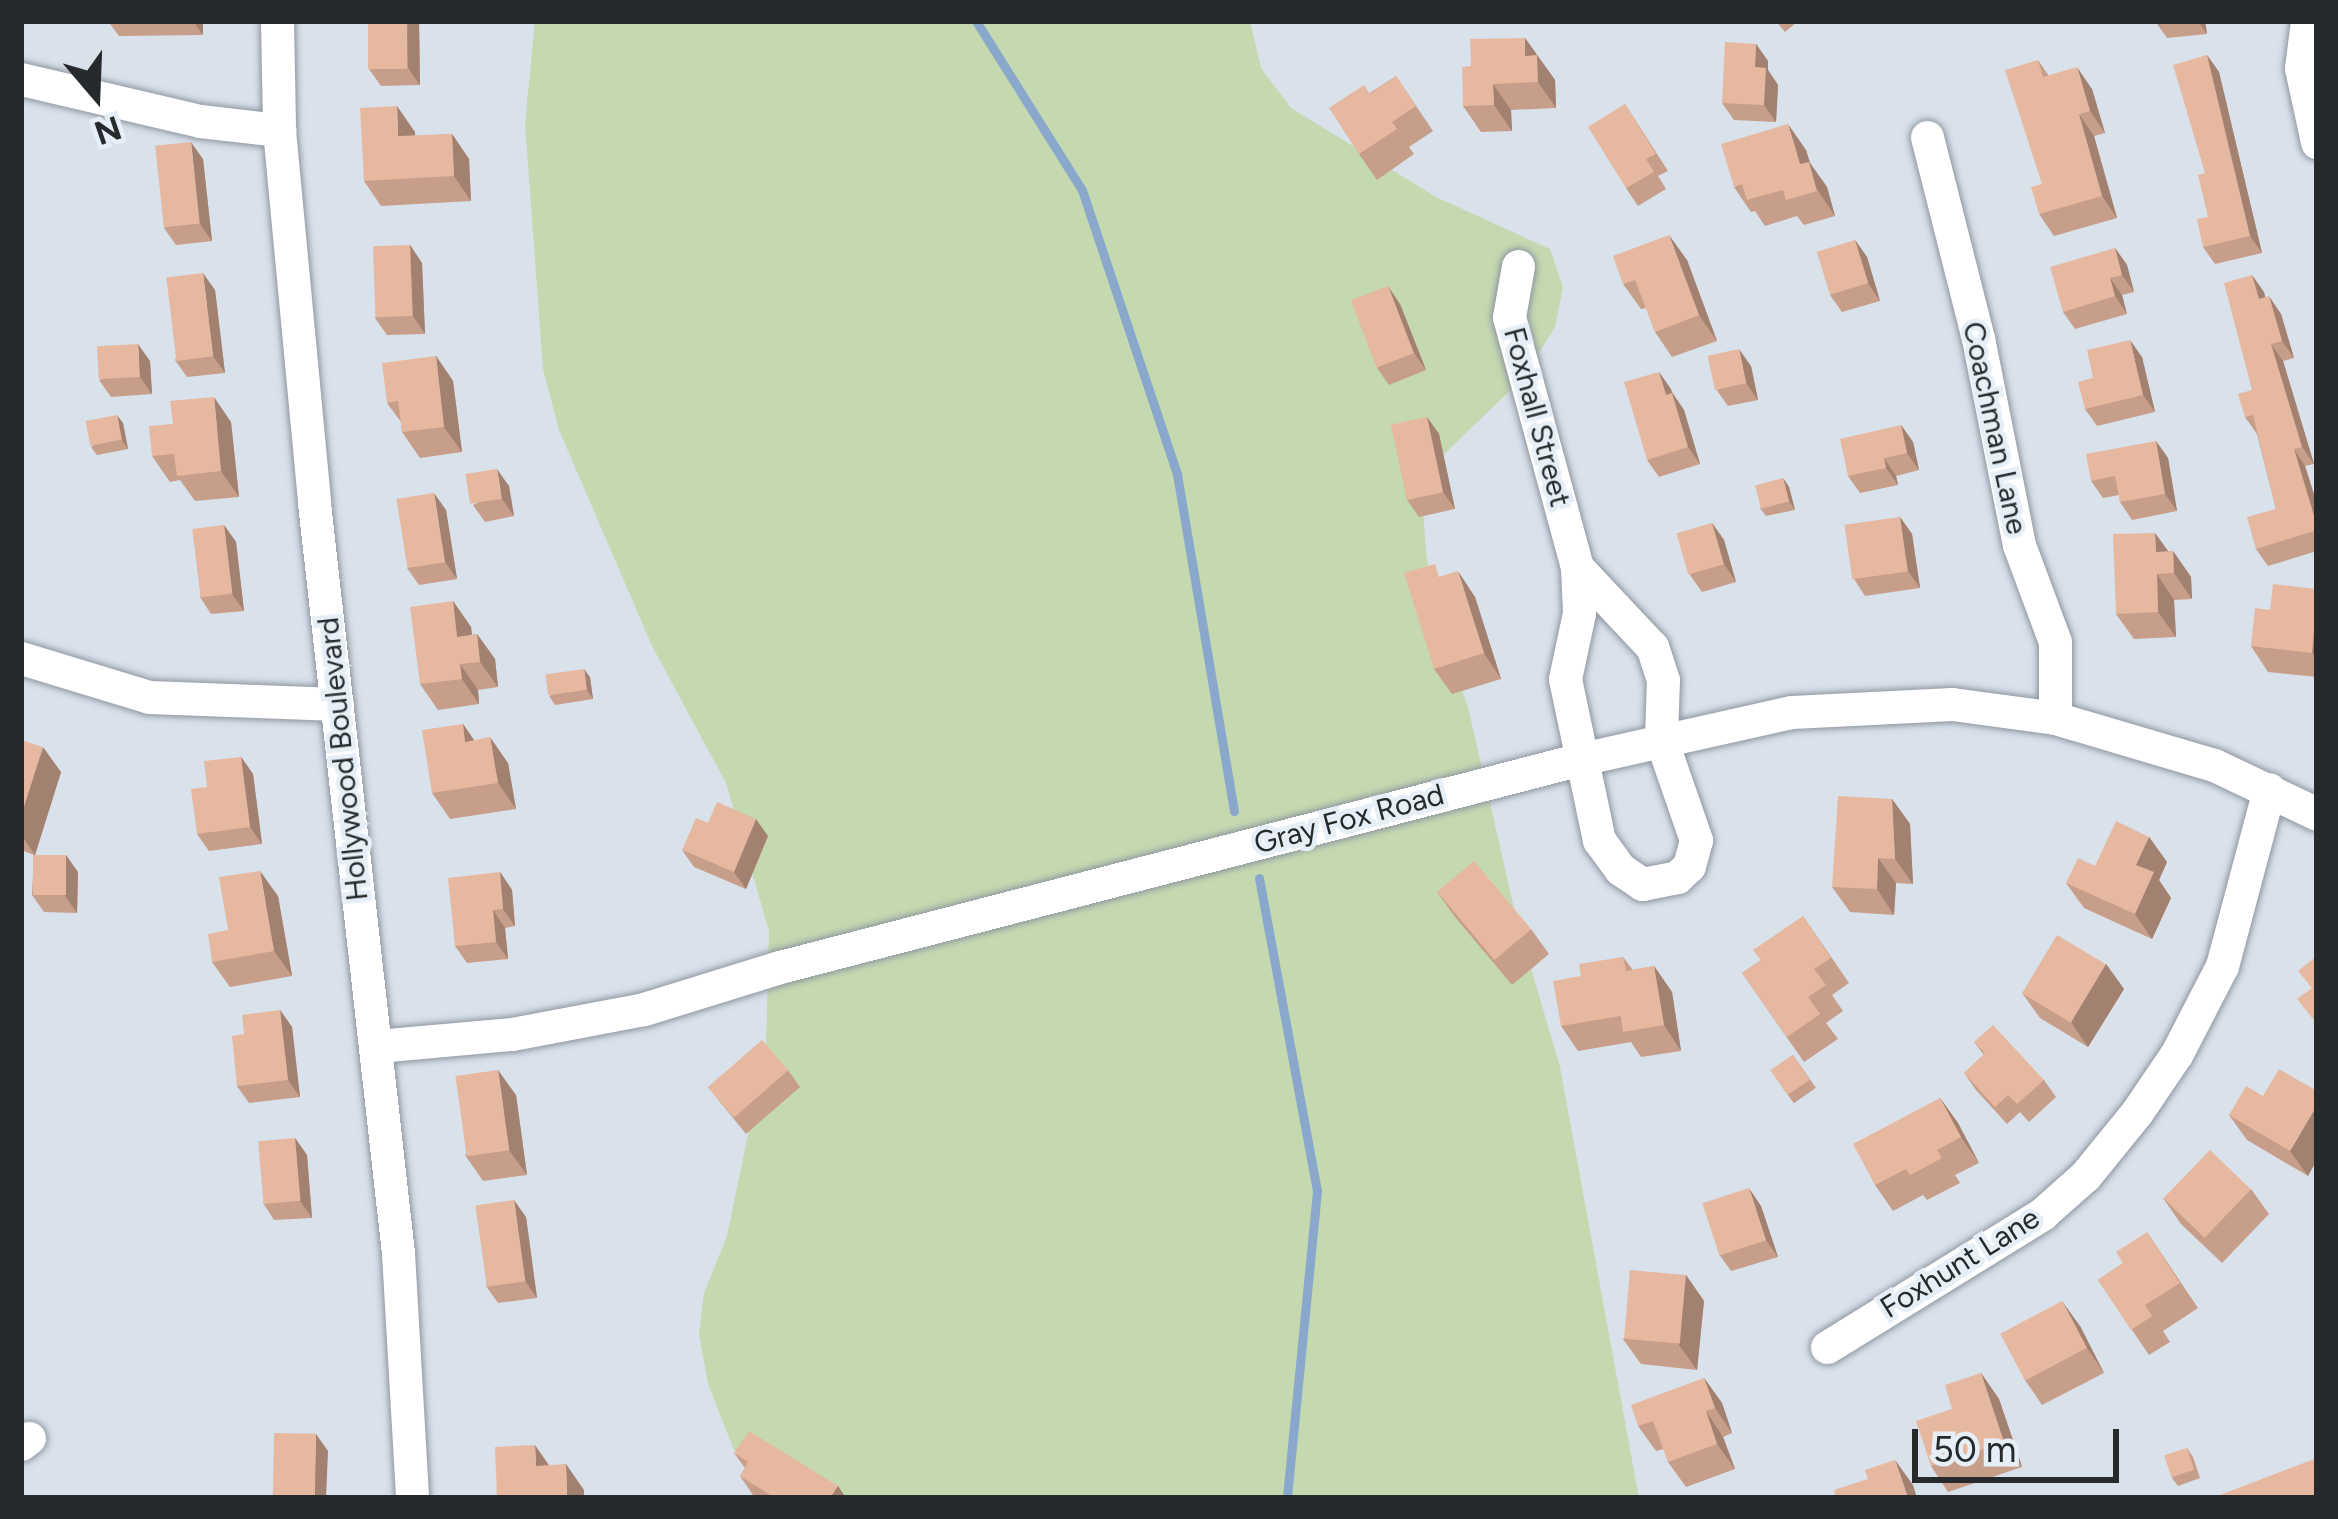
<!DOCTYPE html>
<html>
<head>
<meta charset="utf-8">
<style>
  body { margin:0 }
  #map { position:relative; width:2338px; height:1519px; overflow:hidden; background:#d9e1eb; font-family:Figtree,sans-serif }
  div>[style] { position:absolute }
  .green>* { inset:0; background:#c5d9b0 }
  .stream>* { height:9px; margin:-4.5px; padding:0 4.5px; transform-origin:4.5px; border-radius:4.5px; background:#89a8cc }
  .roads { filter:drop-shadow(0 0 3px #9097a1) drop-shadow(0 0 3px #9097a1) }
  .minor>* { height:33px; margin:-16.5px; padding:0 16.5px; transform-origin:16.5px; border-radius:16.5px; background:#fff }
  .wall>* { inset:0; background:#c79e8a; transform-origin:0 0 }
  .shaded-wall>* { inset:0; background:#a28170 }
  .building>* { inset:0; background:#e7b8a0; transform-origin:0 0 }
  span { translate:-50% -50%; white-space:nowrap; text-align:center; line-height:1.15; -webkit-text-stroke:9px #e6eef8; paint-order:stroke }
  .street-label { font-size:30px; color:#272a2d }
  .frame { position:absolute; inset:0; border:24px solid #272a2d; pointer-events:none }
  .north { position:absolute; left:36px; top:36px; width:120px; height:120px; -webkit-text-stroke:9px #e6eef8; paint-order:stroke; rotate:161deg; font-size:33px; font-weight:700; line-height:48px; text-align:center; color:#272a2d }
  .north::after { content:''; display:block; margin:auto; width:42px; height:54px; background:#272a2d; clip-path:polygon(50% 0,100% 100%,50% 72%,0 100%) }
  .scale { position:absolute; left:1912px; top:1429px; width:207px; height:54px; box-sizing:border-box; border:6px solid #272a2d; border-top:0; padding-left:15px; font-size:36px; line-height:42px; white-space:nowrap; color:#272a2d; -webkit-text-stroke:9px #e6eef8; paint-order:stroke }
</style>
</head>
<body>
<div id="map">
  <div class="green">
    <div style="clip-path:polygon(535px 21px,1250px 21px,1261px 68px,1291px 108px,1436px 197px,1550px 249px,1563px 287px,1555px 327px,1523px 378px,1437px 461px,1423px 506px,1426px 553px,1437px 618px,1468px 707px,1516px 917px,1560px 1067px,1639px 1498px,780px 1498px,767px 1478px,734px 1450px,708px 1384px,699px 1334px,704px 1293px,727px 1236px,766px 1047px,769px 931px,726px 783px,652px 646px,559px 430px,543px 369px,525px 124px)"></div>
  </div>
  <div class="stream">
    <div style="left:976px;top:21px;width:199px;rotate:57.9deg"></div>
    <div style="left:1082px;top:190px;width:299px;rotate:71.5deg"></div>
    <div style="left:1177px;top:474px;width:342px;rotate:80.4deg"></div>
    <div style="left:1259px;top:878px;width:318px;rotate:79.5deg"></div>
    <div style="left:1317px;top:1191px;width:308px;rotate:95.6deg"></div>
  </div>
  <div class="roads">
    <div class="minor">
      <div style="left:277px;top:21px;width:109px;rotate:88.9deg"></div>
      <div style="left:279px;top:130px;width:375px;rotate:84.6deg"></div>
      <div style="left:314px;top:503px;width:755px;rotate:83.61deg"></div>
      <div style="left:398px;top:1253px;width:245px;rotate:86.7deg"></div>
      <div style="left:2307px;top:21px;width:47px;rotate:97.3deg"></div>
      <div style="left:2301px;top:68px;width:76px;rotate:77.8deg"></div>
      <div style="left:21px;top:79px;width:184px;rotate:13.2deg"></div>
      <div style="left:200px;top:121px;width:80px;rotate:6.5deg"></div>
      <div style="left:1927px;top:137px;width:207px;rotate:75.8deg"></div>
      <div style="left:1978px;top:338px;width:211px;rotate:78.8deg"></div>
      <div style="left:2019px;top:545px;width:103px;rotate:69.6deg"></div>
      <div style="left:2055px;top:642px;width:76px;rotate:90deg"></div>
      <div style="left:1518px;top:266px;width:52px;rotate:100deg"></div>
      <div style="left:1509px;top:317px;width:259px;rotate:74.8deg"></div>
      <div style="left:1577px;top:567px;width:46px;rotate:87.5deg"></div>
      <div style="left:1579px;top:613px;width:67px;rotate:102deg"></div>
      <div style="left:1565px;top:679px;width:165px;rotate:78.1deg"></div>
      <div style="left:1599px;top:840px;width:36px;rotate:54deg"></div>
      <div style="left:1620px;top:869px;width:27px;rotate:34deg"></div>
      <div style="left:1642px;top:884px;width:36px;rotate:-11deg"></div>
      <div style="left:1677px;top:877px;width:16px;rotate:-43deg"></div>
      <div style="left:1689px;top:866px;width:27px;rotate:-75deg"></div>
      <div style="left:1696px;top:840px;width:107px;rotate:-109.1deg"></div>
      <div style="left:1661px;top:739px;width:59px;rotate:-88.1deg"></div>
      <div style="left:1663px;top:680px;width:35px;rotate:-108deg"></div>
      <div style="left:1652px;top:647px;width:110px;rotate:-133.2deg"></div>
      <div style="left:21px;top:658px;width:134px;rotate:16.9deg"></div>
      <div style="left:149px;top:697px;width:188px;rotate:2.1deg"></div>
      <div style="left:377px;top:1046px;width:136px;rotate:-5.1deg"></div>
      <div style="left:512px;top:1034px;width:134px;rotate:-10.7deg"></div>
      <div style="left:644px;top:1009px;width:142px;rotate:-17.2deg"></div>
      <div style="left:780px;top:967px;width:828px;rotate:-14.56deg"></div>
      <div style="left:1581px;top:759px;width:216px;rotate:-12.6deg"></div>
      <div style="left:1792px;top:712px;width:160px;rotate:-2.9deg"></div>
      <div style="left:1952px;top:704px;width:104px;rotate:7.7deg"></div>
      <div style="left:2055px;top:718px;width:166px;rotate:16.5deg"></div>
      <div style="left:2214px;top:765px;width:114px;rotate:25.4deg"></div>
      <div style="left:1827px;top:1347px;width:253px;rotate:-31.7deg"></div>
      <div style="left:2042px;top:1214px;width:57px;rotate:-41.5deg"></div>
      <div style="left:2085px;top:1176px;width:82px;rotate:-50.9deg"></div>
      <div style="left:2137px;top:1112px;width:71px;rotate:-55.9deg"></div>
      <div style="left:2177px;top:1053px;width:98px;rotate:-62.7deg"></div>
      <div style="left:2222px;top:966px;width:183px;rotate:-75.1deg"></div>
      <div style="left:21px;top:1444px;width:10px;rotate:-37deg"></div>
    </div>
  </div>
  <div class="wall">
    <div style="clip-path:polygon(108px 21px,203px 21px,203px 35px,119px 36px)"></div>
    <div style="clip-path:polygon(419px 21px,420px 85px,381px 86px,369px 69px)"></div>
    <div style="clip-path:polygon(1776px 21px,1798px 21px,1785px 32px)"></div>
    <div style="clip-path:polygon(2155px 21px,2205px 21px,2207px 34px,2167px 38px)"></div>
    <div style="clip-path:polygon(1525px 38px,1555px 80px,1556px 108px,1511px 110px,1512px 131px,1481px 132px,1463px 106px,1471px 66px)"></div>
    <div style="clip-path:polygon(1756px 44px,1768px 61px,1768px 70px,1778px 85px,1776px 122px,1734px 120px,1722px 103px)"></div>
    <div style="clip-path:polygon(2207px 55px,2219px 72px,2262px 253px,2215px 264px,2203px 247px,2208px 217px,2205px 173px)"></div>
    <div style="clip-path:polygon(2038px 60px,2049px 76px,2092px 89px,2105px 133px,2094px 136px,2117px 218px,2054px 236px,2039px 214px,2042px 184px)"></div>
    <div style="clip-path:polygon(1396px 76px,1433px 131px,1409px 147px,1414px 154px,1377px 180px,1359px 154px,1370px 93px)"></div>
    <div style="clip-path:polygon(1625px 104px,1668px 171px,1658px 176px,1666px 189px,1638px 206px,1626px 188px)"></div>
    <div style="clip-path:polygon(415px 132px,415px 136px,452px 134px,469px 159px,471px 201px,381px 206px,364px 181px)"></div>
    <div style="clip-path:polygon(1806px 150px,1810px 163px,1827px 187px,1835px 216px,1804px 225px,1797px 216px,1765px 226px,1755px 211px,1751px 212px,1734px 187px)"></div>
    <div style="clip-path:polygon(203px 159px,212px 241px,176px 245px,164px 228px)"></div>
    <div style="clip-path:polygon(1855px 240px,1867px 257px,1880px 301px,1842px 312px,1830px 295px)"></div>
    <div style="clip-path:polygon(410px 245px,422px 263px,425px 334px,387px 335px,375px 318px)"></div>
    <div style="clip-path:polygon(2115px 248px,2127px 265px,2134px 292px,2122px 295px,2127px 314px,2075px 329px,2063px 312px)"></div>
    <div style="clip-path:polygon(1687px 260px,1717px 341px,1672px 357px,1655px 332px,1646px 308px,1641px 309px,1623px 284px)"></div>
    <div style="clip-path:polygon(2252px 275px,2265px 297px,2281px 314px,2294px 358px,2283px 361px,2314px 464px,2305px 466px,2317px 504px,2317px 551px,2268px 566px,2256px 549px,2276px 509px,2257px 434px,2245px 417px,2252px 390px)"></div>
    <div style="clip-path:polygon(215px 290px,225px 373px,187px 377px,175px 360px)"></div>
    <div style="clip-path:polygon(1400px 304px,1426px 370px,1389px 385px,1377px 368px)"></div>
    <div style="clip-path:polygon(436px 356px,453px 381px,462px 452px,420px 458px,402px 432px,401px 422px,387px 403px)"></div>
    <div style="clip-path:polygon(2142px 357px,2155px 412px,2097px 426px,2085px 409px,2093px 378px)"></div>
    <div style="clip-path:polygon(150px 361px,152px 394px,111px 397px,99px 380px)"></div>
    <div style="clip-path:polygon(1751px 366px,1758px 400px,1728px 406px,1716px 389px)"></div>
    <div style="clip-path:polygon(1659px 372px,1684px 410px,1700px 464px,1659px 477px,1647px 460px)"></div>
    <div style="clip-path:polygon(1427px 417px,1439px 434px,1455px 509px,1419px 517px,1407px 500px)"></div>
    <div style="clip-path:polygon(231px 422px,239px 497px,195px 501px,180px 480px,170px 482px,152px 456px)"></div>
    <div style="clip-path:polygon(123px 423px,128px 449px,97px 455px,91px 447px)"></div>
    <div style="clip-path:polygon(1901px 425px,1913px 442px,1919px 470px,1896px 476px,1898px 485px,1860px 493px,1848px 476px)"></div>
    <div style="clip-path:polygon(2156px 441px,2168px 458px,2177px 511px,2132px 520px,2120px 502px,2119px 495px,2103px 498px,2091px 481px)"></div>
    <div style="clip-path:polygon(1783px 478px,1789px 487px,1795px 510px,1766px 516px,1760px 508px)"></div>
    <div style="clip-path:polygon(509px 486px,514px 516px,485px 522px,473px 505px)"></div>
    <div style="clip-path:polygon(446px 510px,457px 579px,419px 585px,407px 568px)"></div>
    <div style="clip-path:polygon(1900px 517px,1912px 534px,1920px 588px,1865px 596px,1854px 579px)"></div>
    <div style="clip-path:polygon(1712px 523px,1724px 540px,1736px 582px,1702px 592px,1690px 575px)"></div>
    <div style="clip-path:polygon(224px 525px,236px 542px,244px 611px,211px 614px,200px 597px)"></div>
    <div style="clip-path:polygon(2155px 533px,2168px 551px,2173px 551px,2191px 577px,2192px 599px,2174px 600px,2176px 637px,2134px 639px,2116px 614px)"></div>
    <div style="clip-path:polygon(1444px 576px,1475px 597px,1501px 679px,1452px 694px,1434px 669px)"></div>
    <div style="clip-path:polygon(2317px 589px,2317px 677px,2268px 672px,2251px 646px,2270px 610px)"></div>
    <div style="clip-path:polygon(453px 601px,471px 627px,472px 635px,477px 634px,495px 659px,498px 687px,478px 690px,479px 704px,438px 710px,420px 684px)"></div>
    <div style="clip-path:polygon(590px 677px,593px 699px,555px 705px,549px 696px)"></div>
    <div style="clip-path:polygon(463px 724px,474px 740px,508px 763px,516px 809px,450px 819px,432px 793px)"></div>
    <div style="clip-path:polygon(21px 740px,61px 772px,35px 855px,78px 872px,77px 913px,44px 912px,32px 895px,34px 855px,21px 850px)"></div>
    <div style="clip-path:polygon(241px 757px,253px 774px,262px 844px,209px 851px,197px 834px,207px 787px)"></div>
    <div style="clip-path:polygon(1892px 799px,1910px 824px,1913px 884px,1896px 883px,1894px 915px,1850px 912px,1832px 887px)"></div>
    <div style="clip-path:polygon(708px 823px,768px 836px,746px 889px,694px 867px,682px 850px)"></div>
    <div style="clip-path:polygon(2149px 837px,2167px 862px,2159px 880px,2171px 898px,2152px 939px,2084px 908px,2066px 883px)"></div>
    <div style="clip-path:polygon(500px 872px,512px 890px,515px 926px,505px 928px,508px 959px,467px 963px,455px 946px)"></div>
    <div style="clip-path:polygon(1437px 892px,1531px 929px,1549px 954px,1512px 985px,1455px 917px)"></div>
    <div style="clip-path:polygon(278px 896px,292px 976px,230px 987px,212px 962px,228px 930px)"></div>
    <div style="clip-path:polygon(1803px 916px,1849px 983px,1832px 995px,1843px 1011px,1826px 1023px,1838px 1039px,1804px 1062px,1742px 973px,1761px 960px)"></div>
    <div style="clip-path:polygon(1623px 957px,1633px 970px,1654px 966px,1672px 992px,1681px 1051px,1641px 1057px,1631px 1042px,1578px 1051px,1561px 1026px,1581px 976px)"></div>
    <div style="clip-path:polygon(2106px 964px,2124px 989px,2088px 1047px,2040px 1018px,2022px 993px)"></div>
    <div style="clip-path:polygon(280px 1010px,292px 1027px,300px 1097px,249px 1103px,237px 1086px,244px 1034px)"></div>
    <div style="clip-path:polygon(1974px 1042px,2044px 1080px,2056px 1097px,2029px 1122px,2020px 1112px,2007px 1124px,1976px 1090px,1964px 1073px,1984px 1055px)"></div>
    <div style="left:1793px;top:1055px;width:40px;height:27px;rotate:55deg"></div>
    <div style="clip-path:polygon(788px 1070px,800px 1087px,746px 1134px,708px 1087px)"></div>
    <div style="clip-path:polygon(516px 1095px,527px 1175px,483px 1181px,465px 1155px)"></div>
    <div style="clip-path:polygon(2263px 1096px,2308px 1176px,2247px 1140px,2229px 1115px)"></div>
    <div style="clip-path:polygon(1940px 1098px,1958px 1123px,1979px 1163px,1955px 1175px,1960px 1183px,1927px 1200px,1923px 1195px,1893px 1211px,1875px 1185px)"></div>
    <div style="clip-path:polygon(295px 1138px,307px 1155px,312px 1218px,274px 1220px,263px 1203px)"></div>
    <div style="clip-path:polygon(2251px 1189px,2269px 1214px,2222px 1263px,2181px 1224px,2163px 1198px)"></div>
    <div style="clip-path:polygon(1761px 1206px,1778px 1257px,1731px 1271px,1719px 1254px)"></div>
    <div style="clip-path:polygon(526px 1217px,537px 1298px,498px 1303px,486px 1286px)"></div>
    <div style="clip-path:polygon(2147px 1232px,2198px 1308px,2163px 1331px,2170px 1342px,2149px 1355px,2098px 1280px,2123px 1263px)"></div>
    <div style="clip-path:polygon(1686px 1275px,1704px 1301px,1697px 1370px,1641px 1364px,1623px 1339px)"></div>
    <div style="clip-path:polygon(2080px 1326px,2104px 1373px,2042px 1405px,2025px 1380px)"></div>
    <div style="clip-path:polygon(1981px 1373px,1999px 1399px,2022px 1467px,1948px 1492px,1931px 1466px,1952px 1409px)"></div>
    <div style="clip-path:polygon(1704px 1378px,1722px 1403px,1732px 1433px,1723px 1437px,1735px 1469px,1686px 1487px,1668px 1462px,1664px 1449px,1656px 1451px,1638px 1426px)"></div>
    <div style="clip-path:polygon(2187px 1448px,2193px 1457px,2200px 1478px,2178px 1486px,2172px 1478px)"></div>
    <div style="clip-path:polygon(734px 1453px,838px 1486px,846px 1498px,755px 1498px,740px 1476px,745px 1468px)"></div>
  </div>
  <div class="shaded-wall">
    <div style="clip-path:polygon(193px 21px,203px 21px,203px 35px)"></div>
    <div style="clip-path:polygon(407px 21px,419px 21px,420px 85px,408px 68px)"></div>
    <div style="clip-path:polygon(2198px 21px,2205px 21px,2207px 34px)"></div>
    <div style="clip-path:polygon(1525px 38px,1555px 80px,1556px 108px,1538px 82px,1525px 56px)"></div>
    <div style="clip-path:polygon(1756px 44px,1768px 61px,1768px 70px,1778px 85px,1776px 122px,1764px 105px,1755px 67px)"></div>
    <div style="clip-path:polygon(2207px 55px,2219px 72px,2262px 253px,2250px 236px)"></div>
    <div style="clip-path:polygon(2077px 67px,2092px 89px,2105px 133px,2090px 111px)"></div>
    <div style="clip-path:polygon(1493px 84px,1511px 110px,1512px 131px,1494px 105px)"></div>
    <div style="clip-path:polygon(397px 106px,415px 132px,416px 162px,398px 136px)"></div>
    <div style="clip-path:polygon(2079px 114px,2094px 136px,2117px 218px,2102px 196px)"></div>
    <div style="clip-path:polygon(1788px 124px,1806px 150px,1810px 163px,1827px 187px,1835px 216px,1800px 164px)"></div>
    <div style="clip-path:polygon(452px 134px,469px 159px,471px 201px,454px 176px)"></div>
    <div style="clip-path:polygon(191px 142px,203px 159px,212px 241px,200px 224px)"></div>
    <div style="clip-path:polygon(1669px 235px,1687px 260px,1717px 341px,1699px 315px)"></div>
    <div style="clip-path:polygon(1855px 240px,1867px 257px,1880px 301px,1868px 283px)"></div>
    <div style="clip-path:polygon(410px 245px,422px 263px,425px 334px,413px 316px)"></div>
    <div style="clip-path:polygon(2115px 248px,2127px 265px,2134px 292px,2122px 275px)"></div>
    <div style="clip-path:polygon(203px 273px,215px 290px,225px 373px,213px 356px)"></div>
    <div style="clip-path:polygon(2252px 275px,2264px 292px,2271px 316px,2259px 299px)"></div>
    <div style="clip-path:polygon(2110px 278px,2122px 295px,2127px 314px,2115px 296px)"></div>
    <div style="clip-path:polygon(1388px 286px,1400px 304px,1426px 370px,1414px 353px)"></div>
    <div style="clip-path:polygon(2269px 296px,2281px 314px,2294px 358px,2282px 341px)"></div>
    <div style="clip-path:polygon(2130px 340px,2142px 357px,2155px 412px,2143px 395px)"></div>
    <div style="clip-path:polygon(138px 344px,150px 361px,152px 394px,140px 377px)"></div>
    <div style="clip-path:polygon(2271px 344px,2283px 361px,2314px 464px,2302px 447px)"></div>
    <div style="clip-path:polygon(1739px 349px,1751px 366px,1758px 400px,1746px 383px)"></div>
    <div style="clip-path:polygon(436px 356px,453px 381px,462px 452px,444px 427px)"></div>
    <div style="clip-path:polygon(1659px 372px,1671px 389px,1674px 400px,1672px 393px,1684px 410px,1700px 464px,1688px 447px,1666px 395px)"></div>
    <div style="clip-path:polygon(214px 397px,231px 422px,239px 497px,221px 471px)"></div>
    <div style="clip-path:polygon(117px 415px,123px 423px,128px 449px,122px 440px)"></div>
    <div style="clip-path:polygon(1427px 417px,1439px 434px,1455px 509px,1443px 492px)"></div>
    <div style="clip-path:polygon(1901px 425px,1913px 442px,1919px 470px,1907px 453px)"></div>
    <div style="clip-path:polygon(2156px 441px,2168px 458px,2177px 511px,2165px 494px)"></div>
    <div style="clip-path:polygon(2294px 449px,2305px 466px,2317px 504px,2317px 526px)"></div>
    <div style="clip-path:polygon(1884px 458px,1896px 476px,1898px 485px,1886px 468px)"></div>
    <div style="clip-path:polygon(497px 469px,509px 486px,514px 516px,502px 499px)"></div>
    <div style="clip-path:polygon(1783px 478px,1789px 487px,1795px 510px,1789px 501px)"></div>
    <div style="clip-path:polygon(434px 493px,446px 510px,457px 579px,445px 562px)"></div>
    <div style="clip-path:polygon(1900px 517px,1912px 534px,1920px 588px,1908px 571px)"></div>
    <div style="clip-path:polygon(1712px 523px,1724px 540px,1736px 582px,1724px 564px)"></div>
    <div style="clip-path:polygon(224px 525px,236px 542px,244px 611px,232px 594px)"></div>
    <div style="clip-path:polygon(2155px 533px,2173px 558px,2156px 552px)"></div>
    <div style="clip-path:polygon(2173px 551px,2191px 577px,2192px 599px,2174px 573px)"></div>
    <div style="clip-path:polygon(1458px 571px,1475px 597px,1501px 679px,1484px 653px)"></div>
    <div style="clip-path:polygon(2157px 574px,2174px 600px,2176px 637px,2158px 612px)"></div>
    <div style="clip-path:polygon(453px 601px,471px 627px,475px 662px,457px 637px)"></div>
    <div style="clip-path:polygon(2317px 609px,2317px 659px,2312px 653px)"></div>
    <div style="clip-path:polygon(477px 634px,495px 659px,498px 687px,480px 662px)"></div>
    <div style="clip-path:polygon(460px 664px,478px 690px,479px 704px,462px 679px)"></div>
    <div style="clip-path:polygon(584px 669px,590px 677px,593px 699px,587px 690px)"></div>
    <div style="clip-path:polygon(463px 724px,480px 749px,465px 742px)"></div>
    <div style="clip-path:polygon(490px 737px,508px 763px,516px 809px,498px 783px)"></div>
    <div style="clip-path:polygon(43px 747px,61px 772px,35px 855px,21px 835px,21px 816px)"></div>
    <div style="clip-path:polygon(241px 757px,253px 774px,262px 844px,250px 827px)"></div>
    <div style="clip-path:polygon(1892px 799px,1910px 824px,1913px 884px,1895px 859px)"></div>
    <div style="clip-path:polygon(756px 819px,768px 836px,746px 889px,734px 872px)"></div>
    <div style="clip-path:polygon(2149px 837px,2167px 862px,2159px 880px,2171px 898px,2152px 939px,2135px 914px,2136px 865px)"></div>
    <div style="clip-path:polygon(66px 855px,78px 872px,77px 913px,65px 896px)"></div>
    <div style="clip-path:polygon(1878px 858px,1896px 883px,1894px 915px,1877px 889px)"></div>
    <div style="clip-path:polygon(260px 871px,278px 896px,292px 976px,274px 951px)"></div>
    <div style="clip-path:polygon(500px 872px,512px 890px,515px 926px,503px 909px)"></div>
    <div style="clip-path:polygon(493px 910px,505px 928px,508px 959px,496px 942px)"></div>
    <div style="clip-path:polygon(2106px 964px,2124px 989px,2088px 1047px,2071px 1022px)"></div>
    <div style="clip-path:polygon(1654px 966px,1672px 992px,1681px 1051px,1664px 1025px)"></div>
    <div style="clip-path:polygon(280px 1010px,292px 1027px,300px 1097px,288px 1080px)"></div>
    <div style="clip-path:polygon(498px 1070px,516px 1095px,527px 1175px,509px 1150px)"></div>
    <div style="clip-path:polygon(1940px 1098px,1958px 1123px,1979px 1163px,1961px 1137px)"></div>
    <div style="clip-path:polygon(2317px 1105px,2317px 1160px,2308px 1176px,2290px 1151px)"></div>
    <div style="clip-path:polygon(295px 1138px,307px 1155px,312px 1218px,300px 1201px)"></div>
    <div style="clip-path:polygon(1749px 1188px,1761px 1206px,1778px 1257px,1766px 1240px)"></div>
    <div style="clip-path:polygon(514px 1200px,526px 1217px,537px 1298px,525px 1281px)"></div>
    <div style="clip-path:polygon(1686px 1275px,1704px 1301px,1697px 1370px,1679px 1345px)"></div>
    <div style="clip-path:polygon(2062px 1301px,2080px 1326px,2104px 1373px,2087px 1348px)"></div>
    <div style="clip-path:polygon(1981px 1373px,1999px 1399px,2022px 1467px,2004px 1442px)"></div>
    <div style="clip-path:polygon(1704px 1378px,1722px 1403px,1732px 1433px,1715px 1408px)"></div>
    <div style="clip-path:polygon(1706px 1411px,1723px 1437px,1735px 1469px,1717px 1444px)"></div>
    <div style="clip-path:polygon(316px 1434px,328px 1451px,326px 1498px,314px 1498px)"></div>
    <div style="clip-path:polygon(535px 1445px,553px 1471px,536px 1466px)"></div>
    <div style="clip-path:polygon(1895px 1460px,1913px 1485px,1917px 1498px,1908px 1498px)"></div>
    <div style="clip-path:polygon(566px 1464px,584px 1490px,584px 1498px,567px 1498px)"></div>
    <div style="clip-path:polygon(838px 1486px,846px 1498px,830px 1498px)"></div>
  </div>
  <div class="building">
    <div style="left:368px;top:21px;width:39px;height:48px"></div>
    <div style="clip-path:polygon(1525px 38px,1525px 56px,1537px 55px,1538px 82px,1493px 84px,1494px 105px,1463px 106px,1462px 67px,1471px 66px,1470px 39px)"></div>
    <div style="clip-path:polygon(1725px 42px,1756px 44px,1755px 67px,1766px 68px,1764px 105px,1722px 103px)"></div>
    <div style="clip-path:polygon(2207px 55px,2250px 236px,2203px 247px,2197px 219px,2208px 217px,2198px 175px,2205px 173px,2173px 65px)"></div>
    <div style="clip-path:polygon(2038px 60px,2043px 77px,2077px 67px,2090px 111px,2079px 114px,2102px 196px,2039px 214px,2031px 187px,2042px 184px,2005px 70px)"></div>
    <div style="clip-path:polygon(1396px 76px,1416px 106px,1392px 122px,1397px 129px,1359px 154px,1329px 108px,1364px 85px,1370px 94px)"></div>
    <div style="clip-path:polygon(1625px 104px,1656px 154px,1646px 159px,1654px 172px,1626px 188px,1588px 127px)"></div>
    <div style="clip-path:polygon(397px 106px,398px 136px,452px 134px,454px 176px,364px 181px,360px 108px)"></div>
    <div style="clip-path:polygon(1788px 124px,1800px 164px,1809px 162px,1817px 191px,1786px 200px,1783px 190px,1747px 200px,1742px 184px,1734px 187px,1721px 144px)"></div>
    <div style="left:191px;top:142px;width:82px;height:36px;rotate:84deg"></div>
    <div style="clip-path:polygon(1669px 235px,1699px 315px,1655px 332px,1635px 280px,1623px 284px,1613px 256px)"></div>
    <div style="left:1855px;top:240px;width:45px;height:40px;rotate:73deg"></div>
    <div style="left:410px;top:245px;width:71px;height:37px;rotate:88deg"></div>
    <div style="clip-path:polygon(2115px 248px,2122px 275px,2110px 278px,2115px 296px,2063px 312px,2050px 267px)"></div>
    <div style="left:203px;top:273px;width:84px;height:37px;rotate:83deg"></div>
    <div style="clip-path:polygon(2252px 275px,2259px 299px,2269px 296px,2282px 341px,2271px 344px,2302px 447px,2294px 449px,2317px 526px,2317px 530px,2256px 549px,2247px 517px,2276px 509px,2253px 415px,2245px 417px,2238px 394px,2252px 390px,2224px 283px)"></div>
    <div style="left:1388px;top:286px;width:72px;height:40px;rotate:69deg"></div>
    <div style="clip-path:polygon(2130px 340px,2143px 395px,2085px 409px,2078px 382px,2093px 378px,2087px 350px)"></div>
    <div style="left:138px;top:344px;width:33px;height:41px;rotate:87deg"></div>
    <div style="left:1739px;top:349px;width:35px;height:32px;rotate:78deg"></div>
    <div style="clip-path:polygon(436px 356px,444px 427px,402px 432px,398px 401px,387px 403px,382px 363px)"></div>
    <div style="clip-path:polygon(1659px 372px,1666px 395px,1672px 393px,1688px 447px,1647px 460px,1624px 382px)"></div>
    <div style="clip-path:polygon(214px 397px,221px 471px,177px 476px,174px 454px,152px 456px,149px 426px,173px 424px,170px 401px)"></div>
    <div style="left:117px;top:415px;width:25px;height:32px;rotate:79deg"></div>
    <div style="left:1427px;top:417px;width:77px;height:37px;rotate:78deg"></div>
    <div style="clip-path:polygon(1901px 425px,1907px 453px,1884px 458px,1886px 468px,1848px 476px,1840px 439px)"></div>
    <div style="clip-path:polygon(2156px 441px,2165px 494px,2120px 502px,2115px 476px,2091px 481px,2086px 454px)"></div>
    <div style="left:497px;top:469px;width:30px;height:32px;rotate:81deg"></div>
    <div style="left:1783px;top:478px;width:24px;height:29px;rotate:75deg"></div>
    <div style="left:434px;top:493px;width:70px;height:38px;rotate:81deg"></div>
    <div style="left:1900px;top:517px;width:55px;height:56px;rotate:82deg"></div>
    <div style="left:1712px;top:523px;width:43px;height:37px;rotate:74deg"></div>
    <div style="left:224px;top:525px;width:69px;height:32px;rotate:83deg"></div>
    <div style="clip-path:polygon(2155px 533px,2156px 552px,2173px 551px,2174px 573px,2157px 574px,2158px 612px,2116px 614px,2113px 534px)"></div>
    <div style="clip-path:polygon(1435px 564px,1439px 577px,1458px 571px,1484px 653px,1434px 669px,1404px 573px)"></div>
    <div style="clip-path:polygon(2273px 584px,2317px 589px,2312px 653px,2251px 646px,2255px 608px,2270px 610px)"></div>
    <div style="clip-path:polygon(453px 601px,457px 637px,477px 634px,480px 662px,460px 664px,462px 679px,420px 684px,410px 607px)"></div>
    <div style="left:584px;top:669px;width:21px;height:39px;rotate:82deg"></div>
    <div style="clip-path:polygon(463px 724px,465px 742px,490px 737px,498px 783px,432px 793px,422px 730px)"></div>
    <div style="clip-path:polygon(21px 740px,43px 747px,21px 816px)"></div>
    <div style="clip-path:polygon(241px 757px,250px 827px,197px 834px,191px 789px,207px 787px,204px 761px)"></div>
    <div style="clip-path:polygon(1838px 796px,1892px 799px,1895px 859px,1878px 858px,1877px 889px,1832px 887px)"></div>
    <div style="clip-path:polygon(717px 802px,756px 819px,734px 872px,682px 850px,696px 818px,708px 823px)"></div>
    <div style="clip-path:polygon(2116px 821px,2149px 837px,2136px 865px,2154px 872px,2135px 914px,2066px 883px,2078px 858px,2095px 866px)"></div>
    <div style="left:33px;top:855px;width:33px;height:40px"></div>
    <div style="left:1474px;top:861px;width:89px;height:48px;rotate:50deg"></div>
    <div style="clip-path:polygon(260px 871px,274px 951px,212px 962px,208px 934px,228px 930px,219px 877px)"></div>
    <div style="clip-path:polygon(500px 872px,503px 909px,493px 910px,496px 942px,455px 946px,448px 878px)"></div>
    <div style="clip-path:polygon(1803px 916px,1831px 958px,1814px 969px,1826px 985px,1808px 997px,1820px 1014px,1787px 1037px,1742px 973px,1761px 960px,1753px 950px)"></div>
    <div style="left:2057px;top:935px;width:57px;height:68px;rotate:31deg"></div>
    <div style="clip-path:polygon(2317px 956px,2317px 1024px,2297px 999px,2312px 988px,2298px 971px)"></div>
    <div style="clip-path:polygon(1623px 957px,1626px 971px,1654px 966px,1664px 1025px,1623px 1032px,1621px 1016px,1561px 1026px,1553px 981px,1581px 976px,1579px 964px)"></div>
    <div style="clip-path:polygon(280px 1010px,288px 1080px,237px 1086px,232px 1036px,244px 1034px,242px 1015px)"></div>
    <div style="clip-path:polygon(1993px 1025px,2044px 1080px,2017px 1104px,2008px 1095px,1995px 1107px,1964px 1073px,1985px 1053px,1974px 1042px)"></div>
    <div style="left:762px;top:1040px;width:40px;height:72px;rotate:49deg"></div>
    <div style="left:1793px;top:1055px;width:30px;height:27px;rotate:56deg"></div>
    <div style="clip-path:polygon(2279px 1069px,2317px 1091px,2317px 1105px,2290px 1151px,2229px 1115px,2246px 1086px,2263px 1096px)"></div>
    <div style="left:498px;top:1070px;width:81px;height:43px;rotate:82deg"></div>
    <div style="clip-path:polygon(1940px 1098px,1961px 1137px,1937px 1150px,1942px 1158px,1910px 1175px,1906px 1169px,1875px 1185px,1853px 1144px)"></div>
    <div style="left:295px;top:1138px;width:63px;height:37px;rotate:85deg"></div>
    <div style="left:2210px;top:1150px;width:57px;height:67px;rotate:44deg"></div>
    <div style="left:1749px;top:1188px;width:55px;height:49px;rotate:72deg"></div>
    <div style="left:514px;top:1200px;width:82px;height:39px;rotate:82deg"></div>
    <div style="clip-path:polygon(2147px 1232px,2180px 1283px,2145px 1305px,2152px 1316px,2131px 1330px,2098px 1280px,2123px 1263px,2116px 1252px)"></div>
    <div style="left:1630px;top:1270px;width:56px;height:69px;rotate:5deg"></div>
    <div style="left:2062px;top:1301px;width:53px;height:70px;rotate:62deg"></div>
    <div style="clip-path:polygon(1981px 1373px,2004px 1442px,1931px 1466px,1916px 1421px,1952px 1409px,1945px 1385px)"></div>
    <div style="clip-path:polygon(1704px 1378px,1715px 1408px,1706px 1411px,1717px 1444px,1668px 1462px,1653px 1421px,1638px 1426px,1631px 1405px)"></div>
    <div style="clip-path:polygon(749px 1431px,838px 1486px,830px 1498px,775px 1498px,740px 1476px,748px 1462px,734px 1453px)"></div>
    <div style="left:274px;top:1433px;width:42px;height:65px;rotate:1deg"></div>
    <div style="clip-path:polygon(535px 1445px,536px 1466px,566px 1464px,567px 1498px,497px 1498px,495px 1447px)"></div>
    <div style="left:2187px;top:1448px;width:23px;height:24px;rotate:72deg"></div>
    <div style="clip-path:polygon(2317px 1458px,2317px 1498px,2212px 1498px)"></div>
    <div style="clip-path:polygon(1895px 1460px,1908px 1498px,1836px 1498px,1834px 1490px,1868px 1479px,1865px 1470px)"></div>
  </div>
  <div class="street-label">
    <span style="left:1537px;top:417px;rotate:75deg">Foxhall Street</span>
    <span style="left:1995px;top:428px;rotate:78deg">Coachman Lane</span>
    <span style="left:343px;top:759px;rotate:-96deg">Hollywood Boulevard</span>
    <span style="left:1349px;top:819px;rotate:-15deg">Gray Fox Road</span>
    <span style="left:1960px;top:1263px;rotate:-32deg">Foxhunt Lane</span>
  </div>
  <div class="frame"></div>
  <div class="north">N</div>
  <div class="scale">50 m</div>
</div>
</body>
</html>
